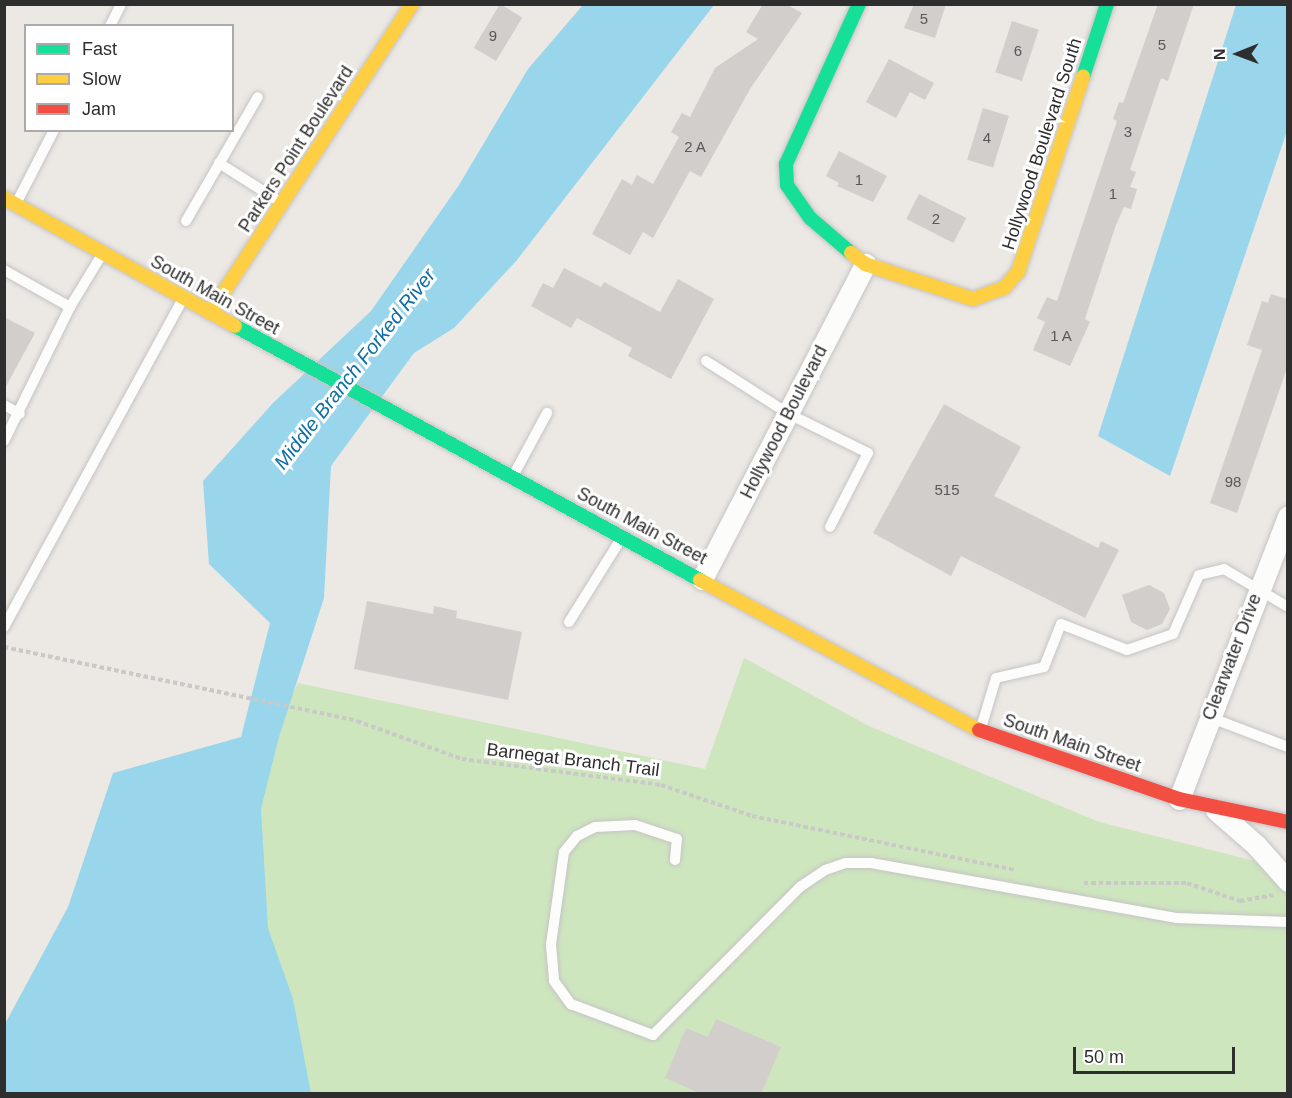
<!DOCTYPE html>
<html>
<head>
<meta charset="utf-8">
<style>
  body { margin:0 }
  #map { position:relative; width:1292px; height:1098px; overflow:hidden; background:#ece8e4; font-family:Arial,sans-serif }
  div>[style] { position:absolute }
  .green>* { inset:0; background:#cee6be }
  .water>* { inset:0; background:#99d6ec }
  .building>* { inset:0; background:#d1cecb; transform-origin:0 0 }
  .path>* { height:4px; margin-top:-2px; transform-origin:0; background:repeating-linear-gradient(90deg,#c9c9c8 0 4.5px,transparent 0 7.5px) }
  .roads { filter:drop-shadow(0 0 2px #c5c4c5) drop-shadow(0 0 2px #c5c4c5) }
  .lane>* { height:10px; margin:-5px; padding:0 5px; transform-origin:5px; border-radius:5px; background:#fcfcfb }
  .street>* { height:21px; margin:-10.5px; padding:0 10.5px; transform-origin:10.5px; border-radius:10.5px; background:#fcfcfb }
  .fast>* { height:14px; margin:-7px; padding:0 7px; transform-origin:7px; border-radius:7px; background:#16e098 }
  .slow>* { height:14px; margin:-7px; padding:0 7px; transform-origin:7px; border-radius:7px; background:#ffcf43 }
  .jam>* { height:14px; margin:-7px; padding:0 7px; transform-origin:7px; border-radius:7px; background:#f24e42 }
  span { translate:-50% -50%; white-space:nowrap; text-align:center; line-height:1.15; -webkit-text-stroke:6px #fff; paint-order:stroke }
  .number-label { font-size:15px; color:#585857 }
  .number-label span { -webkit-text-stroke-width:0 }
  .street-label { font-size:18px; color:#2e2e2e }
  .water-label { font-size:20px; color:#0d6fa3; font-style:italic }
  .frame { position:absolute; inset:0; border:6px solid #2e2e2e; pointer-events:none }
  .legend { position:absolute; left:24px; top:24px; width:210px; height:108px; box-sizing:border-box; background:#fff; border:2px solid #ababab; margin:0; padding:8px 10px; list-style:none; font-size:18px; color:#2e2e2e }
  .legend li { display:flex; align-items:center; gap:12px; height:30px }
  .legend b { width:30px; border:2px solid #ababab }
  .north { position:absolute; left:1208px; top:24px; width:60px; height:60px; -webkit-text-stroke:4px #fff; paint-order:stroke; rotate:269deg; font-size:16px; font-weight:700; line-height:24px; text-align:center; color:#2e2e2e }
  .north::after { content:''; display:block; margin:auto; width:21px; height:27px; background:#2e2e2e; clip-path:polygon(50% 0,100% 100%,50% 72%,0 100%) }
  .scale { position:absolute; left:1073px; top:1047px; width:162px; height:27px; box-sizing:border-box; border:3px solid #2e2e2e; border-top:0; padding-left:8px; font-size:18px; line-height:21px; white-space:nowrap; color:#2e2e2e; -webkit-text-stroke:4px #fff; paint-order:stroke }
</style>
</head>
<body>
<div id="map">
  <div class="green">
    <div style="clip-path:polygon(744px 658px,869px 726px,1099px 822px,1287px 869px,1287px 1093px,104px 1094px,298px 683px,705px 769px)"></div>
  </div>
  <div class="water">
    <div style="clip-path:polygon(583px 5px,714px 5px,517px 260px,454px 328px,414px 353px,331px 466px,324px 598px,279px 737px,261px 809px,268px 928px,293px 999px,311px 1093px,5px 1094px,5px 1024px,68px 907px,113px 773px,241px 737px,270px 623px,209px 564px,203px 481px,273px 403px,371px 311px,459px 185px,528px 69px)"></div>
    <div style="clip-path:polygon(1236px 5px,1287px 5px,1287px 131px,1170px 476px,1098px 436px)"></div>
  </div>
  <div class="building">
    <div style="left:500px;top:4px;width:26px;height:51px;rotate:31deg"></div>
    <div style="clip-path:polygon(763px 4px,786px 4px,802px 13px,750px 89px,701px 177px,690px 171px,653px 238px,643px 232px,630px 255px,592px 234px,622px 179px,632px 185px,637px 175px,653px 184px,679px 137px,671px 132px,682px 113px,690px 117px,715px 68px,758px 39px,746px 32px)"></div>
    <div style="clip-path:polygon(914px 4px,946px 4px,935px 38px,904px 28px)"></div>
    <div style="clip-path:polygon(1158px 4px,1194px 4px,1168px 81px,1161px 78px,1130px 170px,1136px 172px,1130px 187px,1137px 189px,1131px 209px,1124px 207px,1116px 225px,1085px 319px,1090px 322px,1070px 366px,1033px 350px,1045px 322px,1037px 318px,1047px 297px,1057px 301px,1117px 121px,1113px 119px,1119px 102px,1123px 103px)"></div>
    <div style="left:1012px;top:21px;width:28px;height:54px;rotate:18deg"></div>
    <div style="clip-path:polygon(889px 59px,934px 83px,925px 100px,910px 92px,896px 118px,866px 102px)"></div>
    <div style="left:983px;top:108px;width:27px;height:54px;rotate:17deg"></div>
    <div style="clip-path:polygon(839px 151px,887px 176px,873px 202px,837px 186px,839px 183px,826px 176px)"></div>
    <div style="left:919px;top:194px;width:53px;height:28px;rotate:27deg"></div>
    <div style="clip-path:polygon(564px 268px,601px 287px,604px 282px,660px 312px,678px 279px,714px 299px,671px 379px,628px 356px,632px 348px,577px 318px,571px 328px,531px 306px,543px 283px,553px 288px)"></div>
    <div style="clip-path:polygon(1271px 294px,1287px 299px,1287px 368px,1237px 513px,1210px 503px,1262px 350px,1247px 345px,1262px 301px,1268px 303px)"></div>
    <div style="clip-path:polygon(4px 317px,35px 333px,4px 390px)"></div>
    <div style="clip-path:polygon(944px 404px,1021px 447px,994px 496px,1098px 548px,1101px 541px,1119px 550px,1085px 618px,961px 556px,951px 576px,873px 533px)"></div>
    <div style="clip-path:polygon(1149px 585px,1164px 593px,1170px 609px,1162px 624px,1147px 630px,1131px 622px,1122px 595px)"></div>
    <div style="clip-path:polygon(367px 601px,433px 614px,434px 606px,457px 611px,456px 618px,522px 632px,508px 700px,354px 669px)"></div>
    <div style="clip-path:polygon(716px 1019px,781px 1047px,761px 1094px,702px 1094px,665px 1078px,686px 1028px,708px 1037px)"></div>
  </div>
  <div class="path">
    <div style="left:4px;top:647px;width:361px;rotate:11.8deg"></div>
    <div style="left:357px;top:721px;width:112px;rotate:19.9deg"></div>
    <div style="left:462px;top:759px;width:201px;rotate:7.4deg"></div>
    <div style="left:661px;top:785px;width:96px;rotate:18.8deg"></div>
    <div style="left:752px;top:816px;width:268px;rotate:11.6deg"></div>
    <div style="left:1084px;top:883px;width:103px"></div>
    <div style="left:1187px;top:883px;width:56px;rotate:18.8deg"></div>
    <div style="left:1240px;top:901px;width:34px;rotate:-10deg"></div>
  </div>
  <div class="roads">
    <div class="lane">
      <div style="left:110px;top:26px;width:25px;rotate:-63deg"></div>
      <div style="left:219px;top:163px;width:75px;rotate:32.4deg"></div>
      <div style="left:17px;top:202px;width:81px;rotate:-62.8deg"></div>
      <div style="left:186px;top:221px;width:143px;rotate:-59.9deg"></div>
      <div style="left:4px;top:270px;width:76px;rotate:29.3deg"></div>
      <div style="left:70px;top:307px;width:149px;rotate:116.2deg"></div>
      <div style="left:70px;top:307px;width:60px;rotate:-58.7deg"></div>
      <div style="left:706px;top:361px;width:98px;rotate:32.6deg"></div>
      <div style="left:789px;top:414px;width:88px;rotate:26.3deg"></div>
      <div style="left:868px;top:453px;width:83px;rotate:117.2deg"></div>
      <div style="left:4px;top:405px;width:18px;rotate:29deg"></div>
      <div style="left:513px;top:476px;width:72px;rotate:-61.6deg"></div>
      <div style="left:569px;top:622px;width:94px;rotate:-58deg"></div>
      <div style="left:4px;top:627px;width:371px;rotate:-61.4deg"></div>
      <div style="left:1209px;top:717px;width:85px;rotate:20.8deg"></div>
      <div style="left:981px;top:728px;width:52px;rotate:-73.3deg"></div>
      <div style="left:996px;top:678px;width:49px;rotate:-12.9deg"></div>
      <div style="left:1044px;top:667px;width:46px;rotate:-68.4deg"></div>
      <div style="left:1061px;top:624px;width:71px;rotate:21.5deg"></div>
      <div style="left:1127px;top:650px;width:49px;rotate:-19.2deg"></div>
      <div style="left:1173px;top:634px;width:64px;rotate:-66.2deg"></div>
      <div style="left:1199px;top:575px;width:26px;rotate:-13deg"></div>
      <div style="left:1224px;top:569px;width:74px;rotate:30.7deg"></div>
      <div style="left:675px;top:860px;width:21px;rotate:-85deg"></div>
      <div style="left:677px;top:839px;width:44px;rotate:-161.6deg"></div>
      <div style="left:635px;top:825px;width:40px;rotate:177.1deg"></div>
      <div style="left:595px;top:827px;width:20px;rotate:153deg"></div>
      <div style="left:577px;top:836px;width:21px;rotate:129deg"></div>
      <div style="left:564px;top:852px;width:94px;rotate:98deg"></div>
      <div style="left:551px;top:945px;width:36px;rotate:85deg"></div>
      <div style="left:554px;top:981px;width:29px;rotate:54deg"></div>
      <div style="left:571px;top:1004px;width:88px;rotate:20.7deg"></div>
      <div style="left:653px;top:1035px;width:209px;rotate:-45.2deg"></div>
      <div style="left:800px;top:887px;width:30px;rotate:-34deg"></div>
      <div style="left:825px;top:870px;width:21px;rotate:-19deg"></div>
      <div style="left:845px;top:863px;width:26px"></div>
      <div style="left:871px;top:863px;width:311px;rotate:10.2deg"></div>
      <div style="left:1177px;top:918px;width:111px;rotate:2.1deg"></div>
    </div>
    <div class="street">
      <div style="left:702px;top:579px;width:355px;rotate:-62.6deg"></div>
      <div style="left:1179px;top:799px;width:303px;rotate:-68.9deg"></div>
      <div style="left:1216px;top:810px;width:53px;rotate:41.2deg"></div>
      <div style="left:1256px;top:845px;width:48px;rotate:48.4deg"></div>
    </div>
    <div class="fast">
      <div style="left:1083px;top:77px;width:77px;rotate:-71.8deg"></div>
      <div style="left:851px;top:253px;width:54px;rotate:-139.5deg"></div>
      <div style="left:810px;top:218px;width:40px;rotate:-124.9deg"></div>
      <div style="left:787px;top:185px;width:21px;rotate:-93deg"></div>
      <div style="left:786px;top:164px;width:176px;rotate:-65.5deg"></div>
      <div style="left:235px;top:326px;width:530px;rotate:28.64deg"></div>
    </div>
    <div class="slow">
      <div style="left:4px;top:198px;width:264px;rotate:29deg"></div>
      <div style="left:851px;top:253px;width:18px;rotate:38deg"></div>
      <div style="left:865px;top:264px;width:114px;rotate:18deg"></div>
      <div style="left:973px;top:299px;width:33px;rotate:-20deg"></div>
      <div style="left:1004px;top:288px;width:21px;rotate:-49deg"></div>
      <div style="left:1018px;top:272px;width:206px;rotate:-71.6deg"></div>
      <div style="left:210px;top:313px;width:369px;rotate:-56.8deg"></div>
      <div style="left:700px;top:580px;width:317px;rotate:28.3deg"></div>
    </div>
    <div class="jam">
      <div style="left:979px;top:730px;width:212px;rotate:19deg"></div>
      <div style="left:1179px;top:799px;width:111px;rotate:11.9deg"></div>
    </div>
  </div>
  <div class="number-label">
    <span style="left:924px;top:19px">5</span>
    <span style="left:493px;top:36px">9</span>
    <span style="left:1162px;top:45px">5</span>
    <span style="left:1018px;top:51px">6</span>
    <span style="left:1128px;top:132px">3</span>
    <span style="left:987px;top:138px">4</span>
    <span style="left:695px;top:147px">2 A</span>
    <span style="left:859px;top:180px">1</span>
    <span style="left:1113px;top:194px">1</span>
    <span style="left:936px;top:219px">2</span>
    <span style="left:1061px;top:336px">1 A</span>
    <span style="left:1233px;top:482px">98</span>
    <span style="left:947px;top:490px">515</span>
  </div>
  <div class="street-label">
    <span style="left:1042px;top:144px;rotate:-72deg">Hollywood Boulevard South</span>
    <span style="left:296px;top:149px;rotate:-57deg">Parkers Point Boulevard</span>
    <span style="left:215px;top:295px;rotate:29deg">South Main Street</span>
    <span style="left:784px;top:422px;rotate:-63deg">Hollywood Boulevard</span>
    <span style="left:642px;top:526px;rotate:28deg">South Main Street</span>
    <span style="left:1232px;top:657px;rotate:-69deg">Clearwater Drive</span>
    <span style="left:1072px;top:743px;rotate:19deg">South Main Street</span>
    <span style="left:573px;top:760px;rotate:7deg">Barnegat Branch Trail</span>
  </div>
  <div class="water-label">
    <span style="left:355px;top:369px;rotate:-52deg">Middle Branch Forked River</span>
  </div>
  <div class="frame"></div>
  <ul class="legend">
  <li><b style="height:8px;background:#16e098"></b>Fast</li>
  <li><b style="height:8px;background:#ffcf43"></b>Slow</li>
  <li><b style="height:8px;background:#f24e42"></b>Jam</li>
  </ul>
  <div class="north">N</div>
  <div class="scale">50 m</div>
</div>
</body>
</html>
